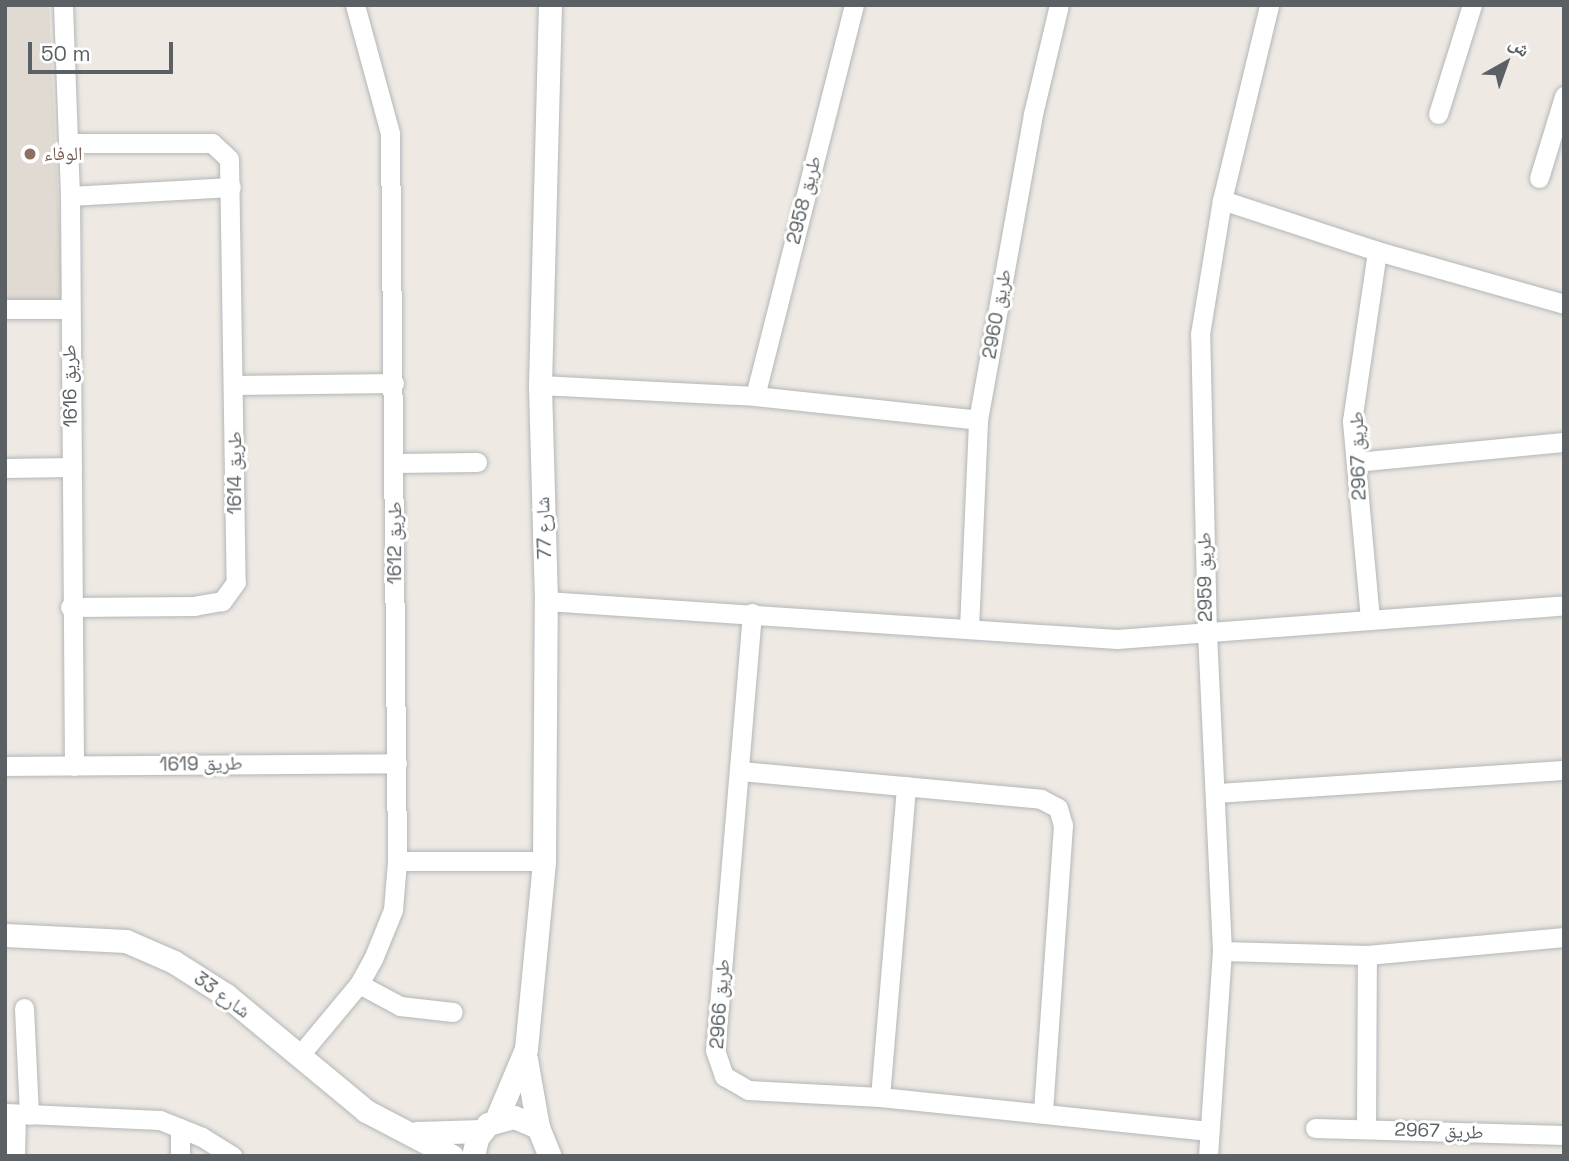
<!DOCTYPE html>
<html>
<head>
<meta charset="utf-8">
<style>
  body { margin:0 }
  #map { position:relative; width:1569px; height:1161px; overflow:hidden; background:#eee9e2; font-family:"Space Grotesk","Noto Naskh Arabic",sans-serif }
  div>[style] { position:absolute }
  .education>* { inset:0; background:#e0dad2 }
  .roads { filter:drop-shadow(0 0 2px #b2b6ba) drop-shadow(0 0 2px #b2b6ba) }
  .minor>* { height:19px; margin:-9.5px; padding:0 9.5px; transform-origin:9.5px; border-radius:9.5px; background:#fff }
  .tertiary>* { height:23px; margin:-11.5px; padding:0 11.5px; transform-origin:11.5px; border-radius:11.5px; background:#fff }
  .dots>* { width:19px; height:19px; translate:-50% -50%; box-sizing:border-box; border:4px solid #fff; border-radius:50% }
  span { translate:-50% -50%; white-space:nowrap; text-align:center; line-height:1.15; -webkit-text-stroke:6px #fff; paint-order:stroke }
  .education-label { font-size:19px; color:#785e54 }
  .left { translate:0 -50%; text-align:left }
  .street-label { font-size:19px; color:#5a6063 }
  .frame { position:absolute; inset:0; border:7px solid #5a6063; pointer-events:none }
  .north { position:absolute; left:1471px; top:28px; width:70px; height:70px; -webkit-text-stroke:5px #fff; paint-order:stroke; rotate:40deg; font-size:19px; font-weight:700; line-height:28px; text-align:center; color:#5a6063 }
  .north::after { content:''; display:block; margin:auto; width:24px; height:32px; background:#5a6063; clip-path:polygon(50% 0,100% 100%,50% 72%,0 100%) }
  .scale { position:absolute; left:28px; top:42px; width:145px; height:32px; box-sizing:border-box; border:4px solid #5a6063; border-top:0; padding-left:9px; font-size:21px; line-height:24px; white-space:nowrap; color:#5a6063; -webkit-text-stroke:5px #fff; paint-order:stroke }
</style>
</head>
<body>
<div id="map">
  <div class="education">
    <div style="clip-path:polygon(5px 5px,49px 5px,63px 303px,5px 303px)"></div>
  </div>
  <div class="roads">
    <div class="minor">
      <div style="left:63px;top:5px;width:191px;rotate:87.9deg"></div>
      <div style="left:70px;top:196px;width:570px;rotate:89.6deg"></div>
      <div style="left:1438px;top:114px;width:114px;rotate:-72.7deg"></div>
      <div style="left:68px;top:143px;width:144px"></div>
      <div style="left:212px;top:143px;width:23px;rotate:43deg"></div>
      <div style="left:229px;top:159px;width:423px;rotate:89.1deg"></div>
      <div style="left:236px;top:582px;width:24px;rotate:126deg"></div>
      <div style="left:222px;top:601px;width:27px;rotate:170deg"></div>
      <div style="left:195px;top:606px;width:125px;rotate:179.5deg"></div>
      <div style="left:1539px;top:178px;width:86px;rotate:-73deg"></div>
      <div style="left:70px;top:196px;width:161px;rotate:-3.2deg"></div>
      <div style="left:1222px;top:200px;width:163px;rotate:18.2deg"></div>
      <div style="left:1377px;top:251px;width:194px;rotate:15.8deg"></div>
      <div style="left:5px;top:309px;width:64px"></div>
      <div style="left:234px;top:385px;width:160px;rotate:-0.7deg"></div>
      <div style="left:540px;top:385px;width:215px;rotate:2.9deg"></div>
      <div style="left:755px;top:396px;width:224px;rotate:6.1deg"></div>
      <div style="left:755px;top:396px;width:403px;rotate:-75.8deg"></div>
      <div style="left:1356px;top:462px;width:209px;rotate:-5.5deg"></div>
      <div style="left:395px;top:463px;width:82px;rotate:-0.7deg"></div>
      <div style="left:5px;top:468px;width:67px;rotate:-0.9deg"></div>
      <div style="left:546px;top:601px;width:572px;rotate:3.81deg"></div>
      <div style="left:1117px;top:639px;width:448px;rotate:-4.3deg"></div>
      <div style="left:752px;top:613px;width:439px;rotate:94.8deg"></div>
      <div style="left:715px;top:1050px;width:28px;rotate:71deg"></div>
      <div style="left:724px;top:1076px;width:28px;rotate:30deg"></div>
      <div style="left:748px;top:1090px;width:132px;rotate:3deg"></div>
      <div style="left:880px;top:1097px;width:331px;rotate:5.9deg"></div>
      <div style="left:1370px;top:619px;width:199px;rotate:-95.2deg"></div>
      <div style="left:1352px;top:421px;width:172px;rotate:-81.6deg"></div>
      <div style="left:969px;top:628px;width:208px;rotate:-87.5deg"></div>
      <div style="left:978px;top:420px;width:311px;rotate:-79.8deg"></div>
      <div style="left:1033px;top:114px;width:112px;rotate:-76.6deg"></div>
      <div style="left:5px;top:766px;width:392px;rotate:-0.4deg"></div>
      <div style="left:741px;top:771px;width:301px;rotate:5.3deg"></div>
      <div style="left:1041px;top:799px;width:19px;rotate:28deg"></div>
      <div style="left:1058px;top:808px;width:18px;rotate:74deg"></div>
      <div style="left:1063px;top:825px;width:289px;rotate:94deg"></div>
      <div style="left:1217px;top:793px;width:348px;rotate:-3.8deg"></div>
      <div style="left:397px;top:861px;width:147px"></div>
      <div style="left:1222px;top:951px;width:145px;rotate:1.6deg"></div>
      <div style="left:1367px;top:955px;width:198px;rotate:-5.2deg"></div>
      <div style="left:359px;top:984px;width:47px;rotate:28.2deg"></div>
      <div style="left:400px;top:1006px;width:53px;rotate:6.5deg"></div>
      <div style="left:24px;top:1008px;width:107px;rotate:87.3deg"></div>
      <div style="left:299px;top:1056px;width:94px;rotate:-50.2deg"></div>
      <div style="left:359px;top:984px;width:29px;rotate:-61deg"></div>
      <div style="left:373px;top:959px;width:53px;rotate:-67.8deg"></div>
      <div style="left:393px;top:910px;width:49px;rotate:-85.3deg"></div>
      <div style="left:397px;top:861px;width:728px;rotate:-90.55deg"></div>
      <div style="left:390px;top:133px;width:133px;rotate:-105.3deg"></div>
      <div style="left:880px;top:1097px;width:312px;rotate:-85.2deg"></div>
      <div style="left:5px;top:1113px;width:155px;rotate:2.6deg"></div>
      <div style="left:160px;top:1120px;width:45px;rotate:22deg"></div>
      <div style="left:202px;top:1137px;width:36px;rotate:32deg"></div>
      <div style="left:1315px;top:1128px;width:249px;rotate:1.6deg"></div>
      <div style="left:1366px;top:1129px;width:174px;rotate:-89.7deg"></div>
      <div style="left:15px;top:1156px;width:42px;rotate:-88.6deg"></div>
      <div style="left:180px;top:1156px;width:28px;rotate:-90deg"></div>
      <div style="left:1208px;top:1156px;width:205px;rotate:-86.1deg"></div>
      <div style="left:1222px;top:951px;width:316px;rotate:-92.7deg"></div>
      <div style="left:1207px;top:635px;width:301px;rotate:-91.3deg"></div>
      <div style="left:1200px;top:334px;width:136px;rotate:-80.7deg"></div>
      <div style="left:1222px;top:200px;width:201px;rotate:-76.4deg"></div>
    </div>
    <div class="tertiary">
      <div style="left:5px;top:935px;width:121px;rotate:2.8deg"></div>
      <div style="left:126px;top:941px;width:52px;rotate:23.6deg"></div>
      <div style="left:174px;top:962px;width:62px;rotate:32.4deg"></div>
      <div style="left:226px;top:995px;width:182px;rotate:39.6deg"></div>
      <div style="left:366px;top:1111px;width:97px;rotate:27.6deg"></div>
      <div style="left:526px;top:1059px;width:69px;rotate:80deg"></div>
      <div style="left:496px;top:1120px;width:77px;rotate:-67.1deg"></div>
      <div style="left:526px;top:1049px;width:189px;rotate:-84.5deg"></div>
      <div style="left:544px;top:861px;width:260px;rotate:-89.6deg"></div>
      <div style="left:546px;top:601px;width:216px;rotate:-91.6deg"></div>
      <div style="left:540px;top:385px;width:380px;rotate:-88.5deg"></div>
      <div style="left:417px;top:1133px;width:65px;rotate:-1.8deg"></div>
      <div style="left:473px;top:1156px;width:18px;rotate:-77deg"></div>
      <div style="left:477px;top:1138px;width:18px;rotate:-52deg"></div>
      <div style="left:488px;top:1124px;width:27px;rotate:-15deg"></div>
      <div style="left:514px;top:1117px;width:26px;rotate:23deg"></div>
      <div style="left:538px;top:1127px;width:31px;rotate:68deg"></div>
    </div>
  </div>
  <div class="dots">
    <div style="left:30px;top:154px;background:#8d6e63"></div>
  </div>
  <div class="education-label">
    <span class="left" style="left:44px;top:154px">الوفاء</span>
  </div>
  <div class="street-label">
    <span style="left:804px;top:200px;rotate:-76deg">طريق 2958</span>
    <span style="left:997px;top:314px;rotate:-80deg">طريق 2960</span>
    <span style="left:70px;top:386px;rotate:-91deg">طريق 1616</span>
    <span style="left:1358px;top:456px;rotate:-92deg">طريق 2967</span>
    <span style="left:235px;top:473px;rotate:-90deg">طريق 1614</span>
    <span style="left:544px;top:528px;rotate:-92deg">شارع 77</span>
    <span style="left:395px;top:543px;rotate:-90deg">طريق 1612</span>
    <span style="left:1205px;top:577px;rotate:-91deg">طريق 2959</span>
    <span style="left:201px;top:764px;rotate:-1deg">طريق 1619</span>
    <span style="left:222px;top:995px;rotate:36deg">شارع 33</span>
    <span style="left:720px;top:1004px;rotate:-86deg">طريق 2966</span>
    <span style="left:1439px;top:1131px;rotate:2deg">طريق 2967</span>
  </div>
  <div class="frame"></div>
  <div class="north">ش</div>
  <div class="scale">50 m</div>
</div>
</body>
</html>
